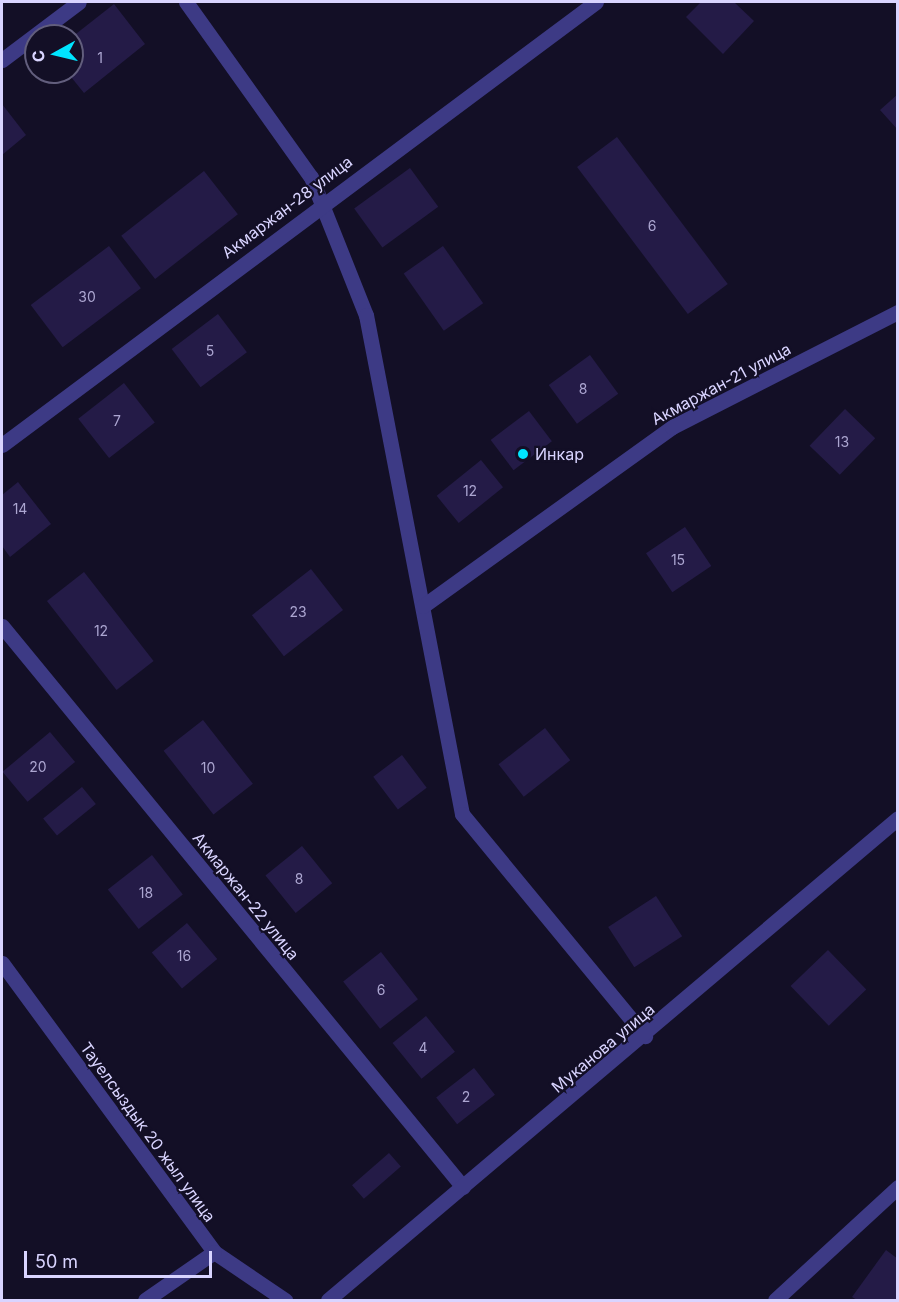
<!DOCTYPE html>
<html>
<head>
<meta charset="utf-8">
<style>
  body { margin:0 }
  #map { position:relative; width:899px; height:1302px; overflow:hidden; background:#130f26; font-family:Inter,sans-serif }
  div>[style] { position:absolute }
  .building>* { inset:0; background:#241b47; transform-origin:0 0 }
  .minor>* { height:15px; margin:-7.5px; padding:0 7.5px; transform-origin:7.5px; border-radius:7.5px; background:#3d3a85 }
  .dots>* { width:16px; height:16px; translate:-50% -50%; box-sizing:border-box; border:3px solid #130f26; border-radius:50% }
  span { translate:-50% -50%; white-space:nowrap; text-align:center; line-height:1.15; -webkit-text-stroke:4.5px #130f26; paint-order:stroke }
  .number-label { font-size:14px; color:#aca6d1 }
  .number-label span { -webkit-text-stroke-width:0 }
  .street-label { font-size:16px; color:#d9d4ff }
  .poi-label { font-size:16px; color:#d9d4ff }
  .left { translate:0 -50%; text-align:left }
  .frame { position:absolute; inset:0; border:3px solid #d9d4ff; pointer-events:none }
  .north { position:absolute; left:24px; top:24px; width:60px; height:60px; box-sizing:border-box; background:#130f26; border:2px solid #625e7d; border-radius:50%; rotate:262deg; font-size:16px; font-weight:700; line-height:24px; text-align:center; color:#d9d4ff }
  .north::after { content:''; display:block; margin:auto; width:21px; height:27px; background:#00e5ff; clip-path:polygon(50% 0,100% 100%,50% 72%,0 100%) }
  .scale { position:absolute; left:24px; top:1251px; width:188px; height:27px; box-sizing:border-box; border:3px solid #d9d4ff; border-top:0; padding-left:8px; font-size:18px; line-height:21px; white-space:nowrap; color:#d9d4ff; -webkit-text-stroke:4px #130f26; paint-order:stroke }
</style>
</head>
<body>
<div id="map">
  <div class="building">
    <div style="clip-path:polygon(701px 2px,734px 2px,754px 21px,723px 54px,686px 17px)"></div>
    <div style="clip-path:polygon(114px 4px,145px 44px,84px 93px,67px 72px,72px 72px,72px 37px)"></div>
    <div style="clip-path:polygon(898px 94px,898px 130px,880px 110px)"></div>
    <div style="clip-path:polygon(2px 104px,26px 135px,2px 155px)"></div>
    <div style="left:617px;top:137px;width:184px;height:50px;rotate:53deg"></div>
    <div style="left:410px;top:168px;width:48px;height:69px;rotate:54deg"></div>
    <div style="left:204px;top:171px;width:55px;height:105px;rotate:52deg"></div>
    <div style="left:109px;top:246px;width:53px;height:98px;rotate:53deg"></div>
    <div style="left:443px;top:246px;width:70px;height:48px;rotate:55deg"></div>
    <div style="left:218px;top:314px;width:48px;height:58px;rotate:53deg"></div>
    <div style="left:590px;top:355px;width:48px;height:51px;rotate:54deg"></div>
    <div style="left:124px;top:383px;width:50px;height:58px;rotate:52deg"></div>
    <div style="left:845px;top:409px;width:42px;height:51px;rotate:44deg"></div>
    <div style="left:529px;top:411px;width:38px;height:48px;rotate:53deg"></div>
    <div style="left:481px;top:460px;width:35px;height:57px;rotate:51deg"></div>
    <div style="clip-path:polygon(18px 482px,51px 524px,10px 557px,2px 546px,2px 495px)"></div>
    <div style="left:685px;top:527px;width:47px;height:47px;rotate:56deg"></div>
    <div style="left:311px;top:569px;width:52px;height:75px;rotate:52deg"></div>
    <div style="left:84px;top:572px;width:113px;height:47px;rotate:52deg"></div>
    <div style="left:203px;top:720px;width:81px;height:50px;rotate:52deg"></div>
    <div style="left:545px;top:728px;width:41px;height:59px;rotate:52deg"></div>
    <div style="left:50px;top:732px;width:39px;height:62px;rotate:50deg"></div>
    <div style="left:402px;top:755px;width:41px;height:36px;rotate:53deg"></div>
    <div style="left:82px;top:787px;width:22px;height:50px;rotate:51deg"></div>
    <div style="left:302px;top:846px;width:48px;height:47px;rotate:51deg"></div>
    <div style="left:152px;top:855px;width:50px;height:56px;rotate:52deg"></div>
    <div style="left:656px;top:896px;width:48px;height:57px;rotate:57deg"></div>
    <div style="left:187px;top:923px;width:47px;height:46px;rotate:50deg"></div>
    <div style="left:828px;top:950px;width:55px;height:52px;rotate:46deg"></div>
    <div style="left:381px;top:952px;width:60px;height:48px;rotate:52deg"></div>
    <div style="left:426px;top:1016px;width:46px;height:43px;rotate:51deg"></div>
    <div style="left:474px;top:1068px;width:34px;height:48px;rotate:52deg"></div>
    <div style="left:389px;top:1153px;width:18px;height:49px;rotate:49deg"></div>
    <div style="clip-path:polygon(886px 1250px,898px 1259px,898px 1300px,857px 1300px,852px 1297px)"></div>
  </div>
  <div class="minor">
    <div style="left:186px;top:2px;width:215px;rotate:54.5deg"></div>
    <div style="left:311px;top:177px;width:149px;rotate:68.3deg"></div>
    <div style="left:366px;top:315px;width:508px;rotate:79.11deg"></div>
    <div style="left:462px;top:814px;width:288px;rotate:50.5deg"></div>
    <div style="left:2px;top:60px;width:96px;rotate:-37deg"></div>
    <div style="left:2px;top:445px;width:741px;rotate:-36.72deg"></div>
    <div style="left:423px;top:606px;width:307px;rotate:-35.7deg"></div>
    <div style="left:672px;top:427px;width:254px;rotate:-27deg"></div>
    <div style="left:2px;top:626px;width:726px;rotate:50.59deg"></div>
    <div style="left:2px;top:963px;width:358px;rotate:53.7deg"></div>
    <div style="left:214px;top:1252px;width:86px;rotate:34.1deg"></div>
    <div style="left:145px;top:1300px;width:84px;rotate:-34.8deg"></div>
    <div style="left:328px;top:1300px;width:746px;rotate:-40.22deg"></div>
    <div style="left:775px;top:1300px;width:167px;rotate:-42.6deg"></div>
  </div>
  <div class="dots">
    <div style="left:523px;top:454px;background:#00e5ff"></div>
  </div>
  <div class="number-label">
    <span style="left:100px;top:58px">1</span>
    <span style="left:652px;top:226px">6</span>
    <span style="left:87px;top:297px">30</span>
    <span style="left:210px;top:351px">5</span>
    <span style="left:583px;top:389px">8</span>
    <span style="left:117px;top:421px">7</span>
    <span style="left:842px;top:442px">13</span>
    <span style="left:470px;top:491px">12</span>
    <span style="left:20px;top:509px">14</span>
    <span style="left:678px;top:560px">15</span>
    <span style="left:298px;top:612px">23</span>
    <span style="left:101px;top:631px">12</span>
    <span style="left:38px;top:767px">20</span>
    <span style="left:208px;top:768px">10</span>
    <span style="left:299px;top:879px">8</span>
    <span style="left:146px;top:893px">18</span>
    <span style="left:184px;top:956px">16</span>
    <span style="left:381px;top:990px">6</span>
    <span style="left:423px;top:1048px">4</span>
    <span style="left:466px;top:1097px">2</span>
  </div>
  <div class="street-label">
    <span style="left:287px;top:207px;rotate:-37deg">Акмаржан-28 улица</span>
    <span style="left:721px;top:384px;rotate:-28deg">Акмаржан-21 улица</span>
    <span style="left:246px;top:896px;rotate:51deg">Акмаржан-22 улица</span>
    <span style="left:603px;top:1048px;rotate:-40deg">Муканова улица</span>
    <span style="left:148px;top:1132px;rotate:54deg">Тауелсыздык 20 жыл улица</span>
  </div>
  <div class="poi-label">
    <span class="left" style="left:535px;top:454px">Инкар</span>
  </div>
  <div class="frame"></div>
  <div class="north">С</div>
  <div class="scale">50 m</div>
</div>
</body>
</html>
